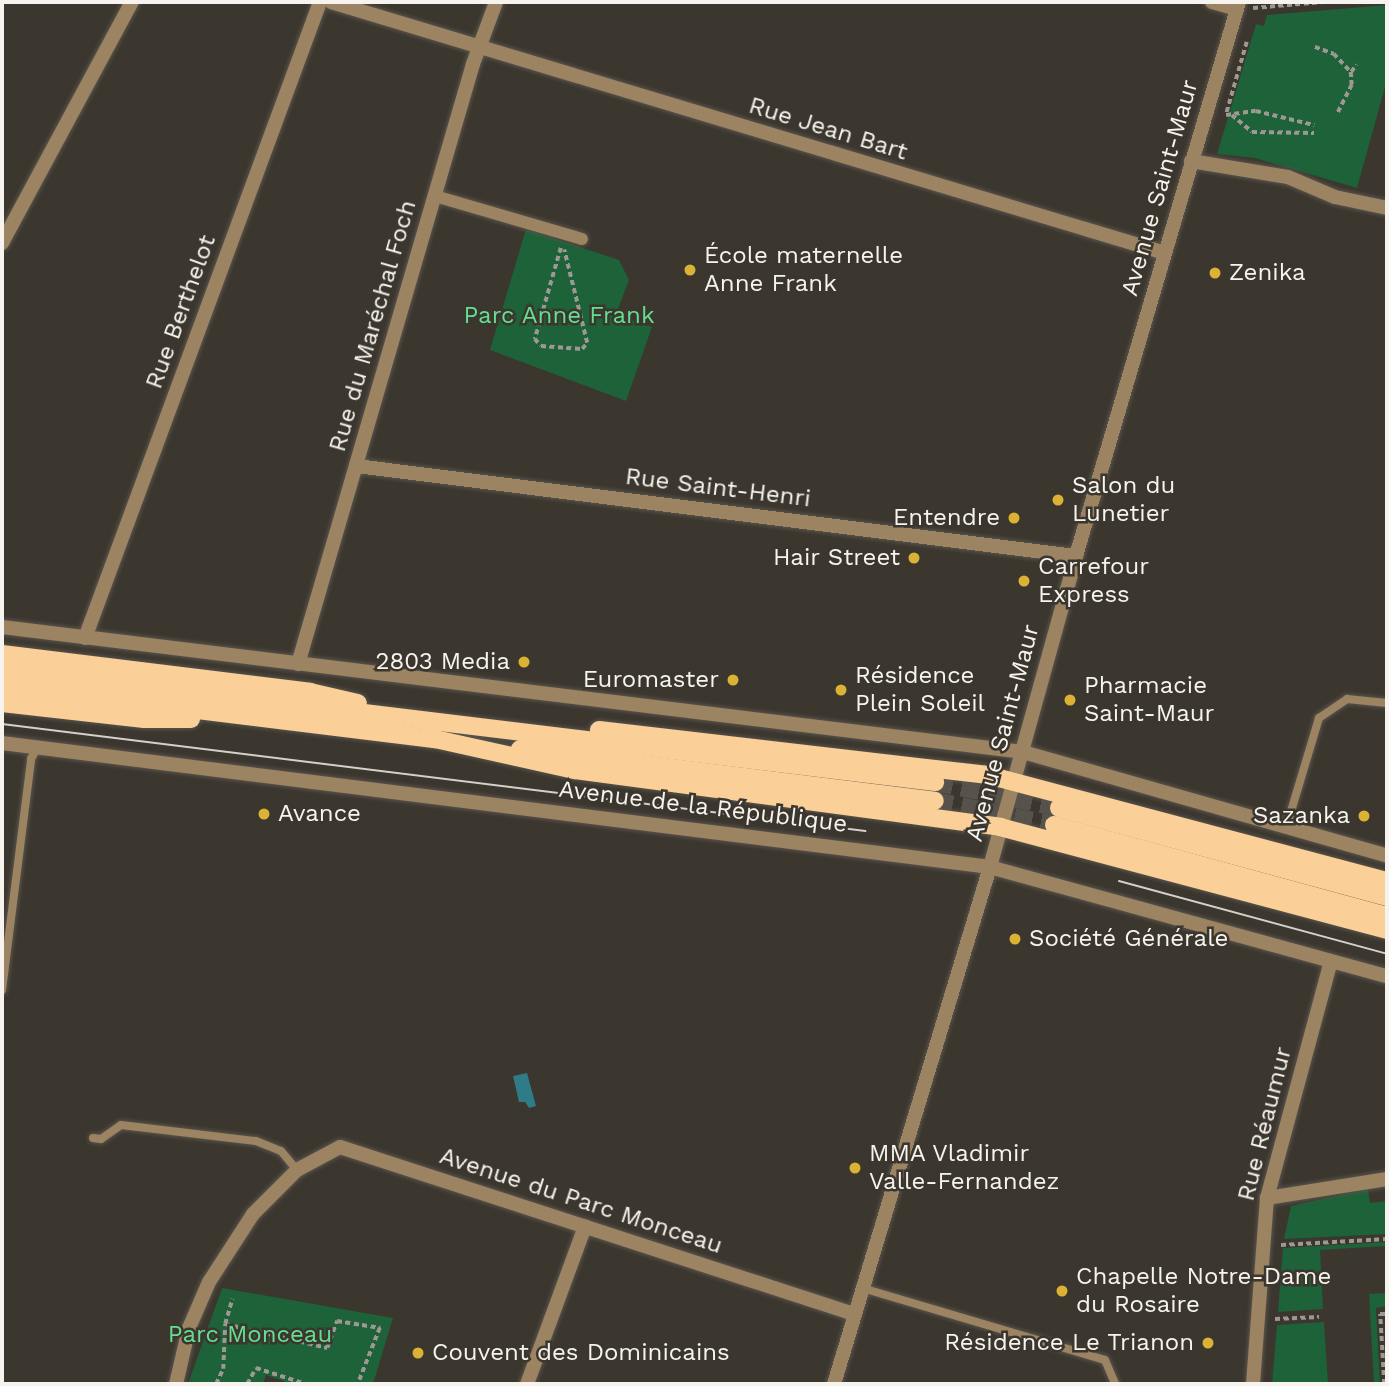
<!DOCTYPE html>
<html>
<head>
<meta charset="utf-8">
<style>
  body { margin:0 }
  #map { position:relative; width:1389px; height:1386px; overflow:hidden; background:#3b362e; font-family:"Work Sans",sans-serif }
  div>[style] { position:absolute }
  .green>* { inset:0; background:#1d6239 }
  .water>* { inset:0; background:#2f7b88 }
  .primary-tunnel>* { height:18px; margin-top:-9px; transform-origin:0; background:repeating-linear-gradient(90deg,#57524b 0 18px,transparent 0 27px) }
  .path>* { height:3.5px; margin-top:-1.75px; transform-origin:0; background:repeating-linear-gradient(90deg,#9d9892 0 5px,transparent 0 8.5px) }
  .roads { filter:drop-shadow(0 0 2px #59544d) drop-shadow(0 0 2px #59544d) }
  .service>* { height:8px; margin:-4px; padding:0 4px; transform-origin:4px; border-radius:4px; background:#9c8361 }
  .pedestrian>* { height:12px; margin:-6px; padding:0 6px; transform-origin:6px; border-radius:6px; background:#9c8361 }
  .minor>* { height:14px; margin:-7px; padding:0 7px; transform-origin:7px; border-radius:7px; background:#9c8361 }
  .tertiary>* { height:14px; margin:-7px; padding:0 7px; transform-origin:7px; border-radius:7px; background:#9c8361 }
  .primary>* { height:18px; margin:-9px; padding:0 9px; transform-origin:9px; border-radius:9px; background:#fad098 }
  .tram>* { height:2px; margin:-1px; padding:0 1px; transform-origin:1px; border-radius:1px; background:#d4d0ca }
  .dots>* { width:19px; height:19px; translate:-50% -50%; box-sizing:border-box; border:4px solid #3b362e; border-radius:50% }
  span { translate:-50% -50%; white-space:nowrap; text-align:center; line-height:1.15; -webkit-text-stroke:5px #3b362e; paint-order:stroke }
  .street-label { font-size:24px; color:#f7f3ee }
  .poi-label { font-size:24px; color:#f7f3ee }
  .left { translate:0 -50%; text-align:left }
  .right { translate:-100% -50%; text-align:right }
  .park-label { font-size:24px; color:#64df92 }
  .frame { position:absolute; inset:0; border:4px solid #f7f3ee; pointer-events:none }
</style>
</head>
<body>
<div id="map">
  <div class="green">
    <div style="clip-path:polygon(1387px 5px,1387px 80px,1357px 188px,1255px 158px,1217px 154px,1256px 24px,1264px 26px,1267px 15px)"></div>
    <div style="clip-path:polygon(526px 229px,619px 260px,629px 280px,616px 314px,652px 327px,626px 401px,490px 350px)"></div>
    <div style="clip-path:polygon(1368px 1189px,1370px 1203px,1387px 1201px,1387px 1234px,1284px 1239px,1291px 1206px)"></div>
    <div style="clip-path:polygon(1387px 1242px,1387px 1246px,1320px 1250px,1323px 1309px,1278px 1312px,1283px 1248px)"></div>
    <div style="clip-path:polygon(222px 1288px,393px 1318px,373px 1384px,292px 1384px,266px 1375px,263px 1384px,188px 1384px)"></div>
    <div style="clip-path:polygon(1387px 1293px,1387px 1306px,1376px 1308px,1380px 1384px,1374px 1384px,1369px 1294px)"></div>
    <div style="clip-path:polygon(1324px 1322px,1328px 1384px,1272px 1384px,1277px 1325px)"></div>
  </div>
  <div class="water">
    <div style="clip-path:polygon(527px 1073px,536px 1106px,529px 1108px,525px 1102px,519px 1102px,513px 1076px)"></div>
  </div>
  <div class="primary-tunnel">
    <div style="left:935px;top:782px;width:127px;rotate:11.8deg"></div>
    <div style="left:935px;top:801px;width:121px;rotate:11.4deg"></div>
  </div>
  <div class="path">
    <div style="left:1253px;top:8px;width:71px;rotate:-4.8deg"></div>
    <div style="left:1247px;top:42px;width:76px;rotate:106deg"></div>
    <div style="left:1226px;top:115px;width:30px;rotate:-8deg"></div>
    <div style="left:1256px;top:111px;width:60px;rotate:13.6deg"></div>
    <div style="left:1315px;top:47px;width:20px;rotate:20deg"></div>
    <div style="left:1334px;top:54px;width:25px;rotate:47deg"></div>
    <div style="left:1351px;top:72px;width:13px;rotate:86deg"></div>
    <div style="left:1352px;top:85px;width:33px;rotate:117deg"></div>
    <div style="left:1351px;top:72px;width:9px;rotate:-54deg"></div>
    <div style="left:1232px;top:115px;width:26px;rotate:40deg"></div>
    <div style="left:1252px;top:132px;width:62px;rotate:0.9deg"></div>
    <div style="left:561px;top:248px;width:95px;rotate:105.9deg"></div>
    <div style="left:535px;top:339px;width:9px;rotate:49deg"></div>
    <div style="left:541px;top:346px;width:41px;rotate:4.2deg"></div>
    <div style="left:582px;top:349px;width:8px;rotate:-50deg"></div>
    <div style="left:587px;top:343px;width:96px;rotate:-103.9deg"></div>
    <div style="left:1281px;top:1245px;width:106px;rotate:-3.2deg"></div>
    <div style="left:1275px;top:1319px;width:44px;rotate:-2.6deg"></div>
    <div style="left:225px;top:1324px;width:105px;rotate:13.2deg"></div>
    <div style="left:327px;top:1348px;width:29px;rotate:-70deg"></div>
    <div style="left:337px;top:1321px;width:44px;rotate:9.2deg"></div>
    <div style="left:380px;top:1328px;width:60px;rotate:111.4deg"></div>
    <div style="left:216px;top:1384px;width:17px;rotate:-65deg"></div>
    <div style="left:223px;top:1369px;width:45px;rotate:-87.5deg"></div>
    <div style="left:225px;top:1324px;width:26px;rotate:-74deg"></div>
    <div style="left:247px;top:1384px;width:18px;rotate:-61deg"></div>
    <div style="left:256px;top:1368px;width:52px;rotate:17.7deg"></div>
    <div style="left:1384px;top:1384px;width:70px;rotate:-93.3deg"></div>
    <div style="left:1380px;top:1314px;width:7px"></div>
  </div>
  <div class="roads">
    <div class="service">
      <div style="left:1286px;top:828px;width:115px;rotate:-73.3deg"></div>
      <div style="left:1319px;top:718px;width:34px;rotate:-34deg"></div>
      <div style="left:1347px;top:699px;width:40px;rotate:5.7deg"></div>
      <div style="left:2px;top:990px;width:233px;rotate:-82.8deg"></div>
      <div style="left:31px;top:759px;width:15px;rotate:-62deg"></div>
      <div style="left:93px;top:1138px;width:8px;rotate:7deg"></div>
      <div style="left:101px;top:1139px;width:24px;rotate:-35deg"></div>
      <div style="left:121px;top:1125px;width:136px;rotate:6.8deg"></div>
      <div style="left:256px;top:1141px;width:27px;rotate:22deg"></div>
      <div style="left:281px;top:1151px;width:25px;rotate:50deg"></div>
      <div style="left:862px;top:1288px;width:253px;rotate:16.5deg"></div>
      <div style="left:1105px;top:1360px;width:26px;rotate:67deg"></div>
    </div>
    <div class="pedestrian">
      <div style="left:435px;top:196px;width:153px;rotate:16.3deg"></div>
    </div>
    <div class="minor">
      <div style="left:331px;top:2px;width:871px;rotate:16.75deg"></div>
      <div style="left:1212px;top:2px;width:25px;rotate:16deg"></div>
      <div style="left:1191px;top:161px;width:98px;rotate:9.4deg"></div>
      <div style="left:1288px;top:177px;width:51px;rotate:23.1deg"></div>
      <div style="left:1335px;top:197px;width:53px;rotate:11.9deg"></div>
      <div style="left:2px;top:243px;width:274px;rotate:-61.7deg"></div>
      <div style="left:356px;top:466px;width:726px;rotate:7.13deg"></div>
      <div style="left:85px;top:638px;width:678px;rotate:-69.72deg"></div>
      <div style="left:298px;top:664px;width:625px;rotate:-73.74deg"></div>
      <div style="left:473px;top:64px;width:66px;rotate:-69.6deg"></div>
      <div style="left:1267px;top:1198px;width:121px;rotate:-9deg"></div>
      <div style="left:176px;top:1384px;width:57px;rotate:-76.9deg"></div>
      <div style="left:189px;top:1328px;width:50px;rotate:-66.5deg"></div>
      <div style="left:209px;top:1282px;width:81px;rotate:-57.1deg"></div>
      <div style="left:253px;top:1214px;width:62px;rotate:-45deg"></div>
      <div style="left:297px;top:1170px;width:49px;rotate:-28.1deg"></div>
      <div style="left:340px;top:1147px;width:540px;rotate:18deg"></div>
      <div style="left:527px;top:1384px;width:168px;rotate:-69.8deg"></div>
      <div style="left:1253px;top:1384px;width:187px;rotate:-85.7deg"></div>
      <div style="left:1267px;top:1198px;width:245px;rotate:-74.9deg"></div>
    </div>
    <div class="tertiary">
      <div style="left:2px;top:627px;width:1029px;rotate:6.98deg"></div>
      <div style="left:1023px;top:752px;width:379px;rotate:15.9deg"></div>
      <div style="left:2px;top:743px;width:996px;rotate:7.15deg"></div>
      <div style="left:990px;top:867px;width:412px;rotate:15.4deg"></div>
      <div style="left:834px;top:1384px;width:540px;rotate:-73.21deg"></div>
      <div style="left:990px;top:867px;width:323px;rotate:-74.5deg"></div>
      <div style="left:1076px;top:556px;width:577px;rotate:-73.6deg"></div>
    </div>
    <div class="primary">
      <div style="left:2px;top:654px;width:310px;rotate:7deg"></div>
      <div style="left:310px;top:692px;width:49px;rotate:12.9deg"></div>
      <div style="left:2px;top:669px;width:940px;rotate:6.91deg"></div>
      <div style="left:2px;top:686px;width:437px;rotate:7deg"></div>
      <div style="left:2px;top:703px;width:143px;rotate:6.4deg"></div>
      <div style="left:144px;top:719px;width:47px"></div>
      <div style="left:599px;top:730px;width:392px;rotate:6.6deg"></div>
      <div style="left:988px;top:775px;width:413px;rotate:14.9deg"></div>
      <div style="left:426px;top:737px;width:153px;rotate:12.5deg"></div>
      <div style="left:575px;top:770px;width:429px;rotate:7.6deg"></div>
      <div style="left:1000px;top:827px;width:400px;rotate:14.9deg"></div>
      <div style="left:520px;top:749px;width:418px;rotate:7.1deg"></div>
      <div style="left:1059px;top:808px;width:340px;rotate:15.2deg"></div>
      <div style="left:1054px;top:825px;width:345px;rotate:15.3deg"></div>
    </div>
  </div>
  <div class="tram">
    <div style="left:2px;top:724px;width:870px;rotate:7.07deg"></div>
    <div style="left:1119px;top:881px;width:278px;rotate:15.2deg"></div>
  </div>
  <div class="dots">
    <div style="left:690px;top:270px;background:#dbb233"></div>
    <div style="left:1215px;top:273px;background:#dbb233"></div>
    <div style="left:1058px;top:500px;background:#dbb233"></div>
    <div style="left:1014px;top:518px;background:#dbb233"></div>
    <div style="left:914px;top:558px;background:#dbb233"></div>
    <div style="left:1024px;top:581px;background:#dbb233"></div>
    <div style="left:524px;top:662px;background:#dbb233"></div>
    <div style="left:733px;top:680px;background:#dbb233"></div>
    <div style="left:841px;top:690px;background:#dbb233"></div>
    <div style="left:1070px;top:700px;background:#dbb233"></div>
    <div style="left:264px;top:814px;background:#dbb233"></div>
    <div style="left:1364px;top:816px;background:#dbb233"></div>
    <div style="left:1015px;top:939px;background:#dbb233"></div>
    <div style="left:855px;top:1168px;background:#dbb233"></div>
    <div style="left:1062px;top:1291px;background:#dbb233"></div>
    <div style="left:1208px;top:1343px;background:#dbb233"></div>
    <div style="left:418px;top:1353px;background:#dbb233"></div>
  </div>
  <div class="street-label">
    <span style="left:828px;top:129px;rotate:17deg">Rue Jean Bart</span>
    <span style="left:1160px;top:188px;rotate:-74deg">Avenue Saint-Maur</span>
    <span style="left:181px;top:312px;rotate:-70deg">Rue Berthelot</span>
    <span style="left:373px;top:326px;rotate:-74deg">Rue du Maréchal Foch</span>
    <span style="left:718px;top:488px;rotate:7deg">Rue Saint-Henri</span>
    <span style="left:1003px;top:733px;rotate:-75deg">Avenue Saint-Maur</span>
    <span style="left:703px;top:807px;rotate:7deg">Avenue de la République</span>
    <span style="left:1265px;top:1124px;rotate:-76deg">Rue Réaumur</span>
    <span style="left:581px;top:1201px;rotate:18deg">Avenue du Parc Monceau</span>
  </div>
  <div class="poi-label">
    <span class="left" style="left:704px;top:270px">École maternelle<br>Anne Frank</span>
    <span class="left" style="left:1229px;top:273px">Zenika</span>
    <span class="left" style="left:1072px;top:500px">Salon du<br>Lunetier</span>
    <span class="right" style="left:1000px;top:518px">Entendre</span>
    <span class="right" style="left:900px;top:558px">Hair Street</span>
    <span class="left" style="left:1038px;top:581px">Carrefour<br>Express</span>
    <span class="right" style="left:510px;top:662px">2803 Media</span>
    <span class="left" style="left:855px;top:690px">Résidence<br>Plein Soleil</span>
    <span class="right" style="left:719px;top:680px">Euromaster</span>
    <span class="left" style="left:1084px;top:700px">Pharmacie<br>Saint-Maur</span>
    <span class="left" style="left:278px;top:814px">Avance</span>
    <span class="right" style="left:1350px;top:816px">Sazanka</span>
    <span class="left" style="left:1029px;top:939px">Société Générale</span>
    <span class="left" style="left:869px;top:1168px">MMA Vladimir<br>Valle-Fernandez</span>
    <span class="left" style="left:1076px;top:1291px">Chapelle Notre-Dame<br>du Rosaire</span>
    <span class="right" style="left:1194px;top:1343px">Résidence Le Trianon</span>
    <span class="left" style="left:432px;top:1353px">Couvent des Dominicains</span>
  </div>
  <div class="park-label">
    <span style="left:559px;top:316px">Parc Anne Frank</span>
    <span style="left:250px;top:1335px">Parc Monceau</span>
  </div>
  <div class="frame"></div>
</div>
</body>
</html>
